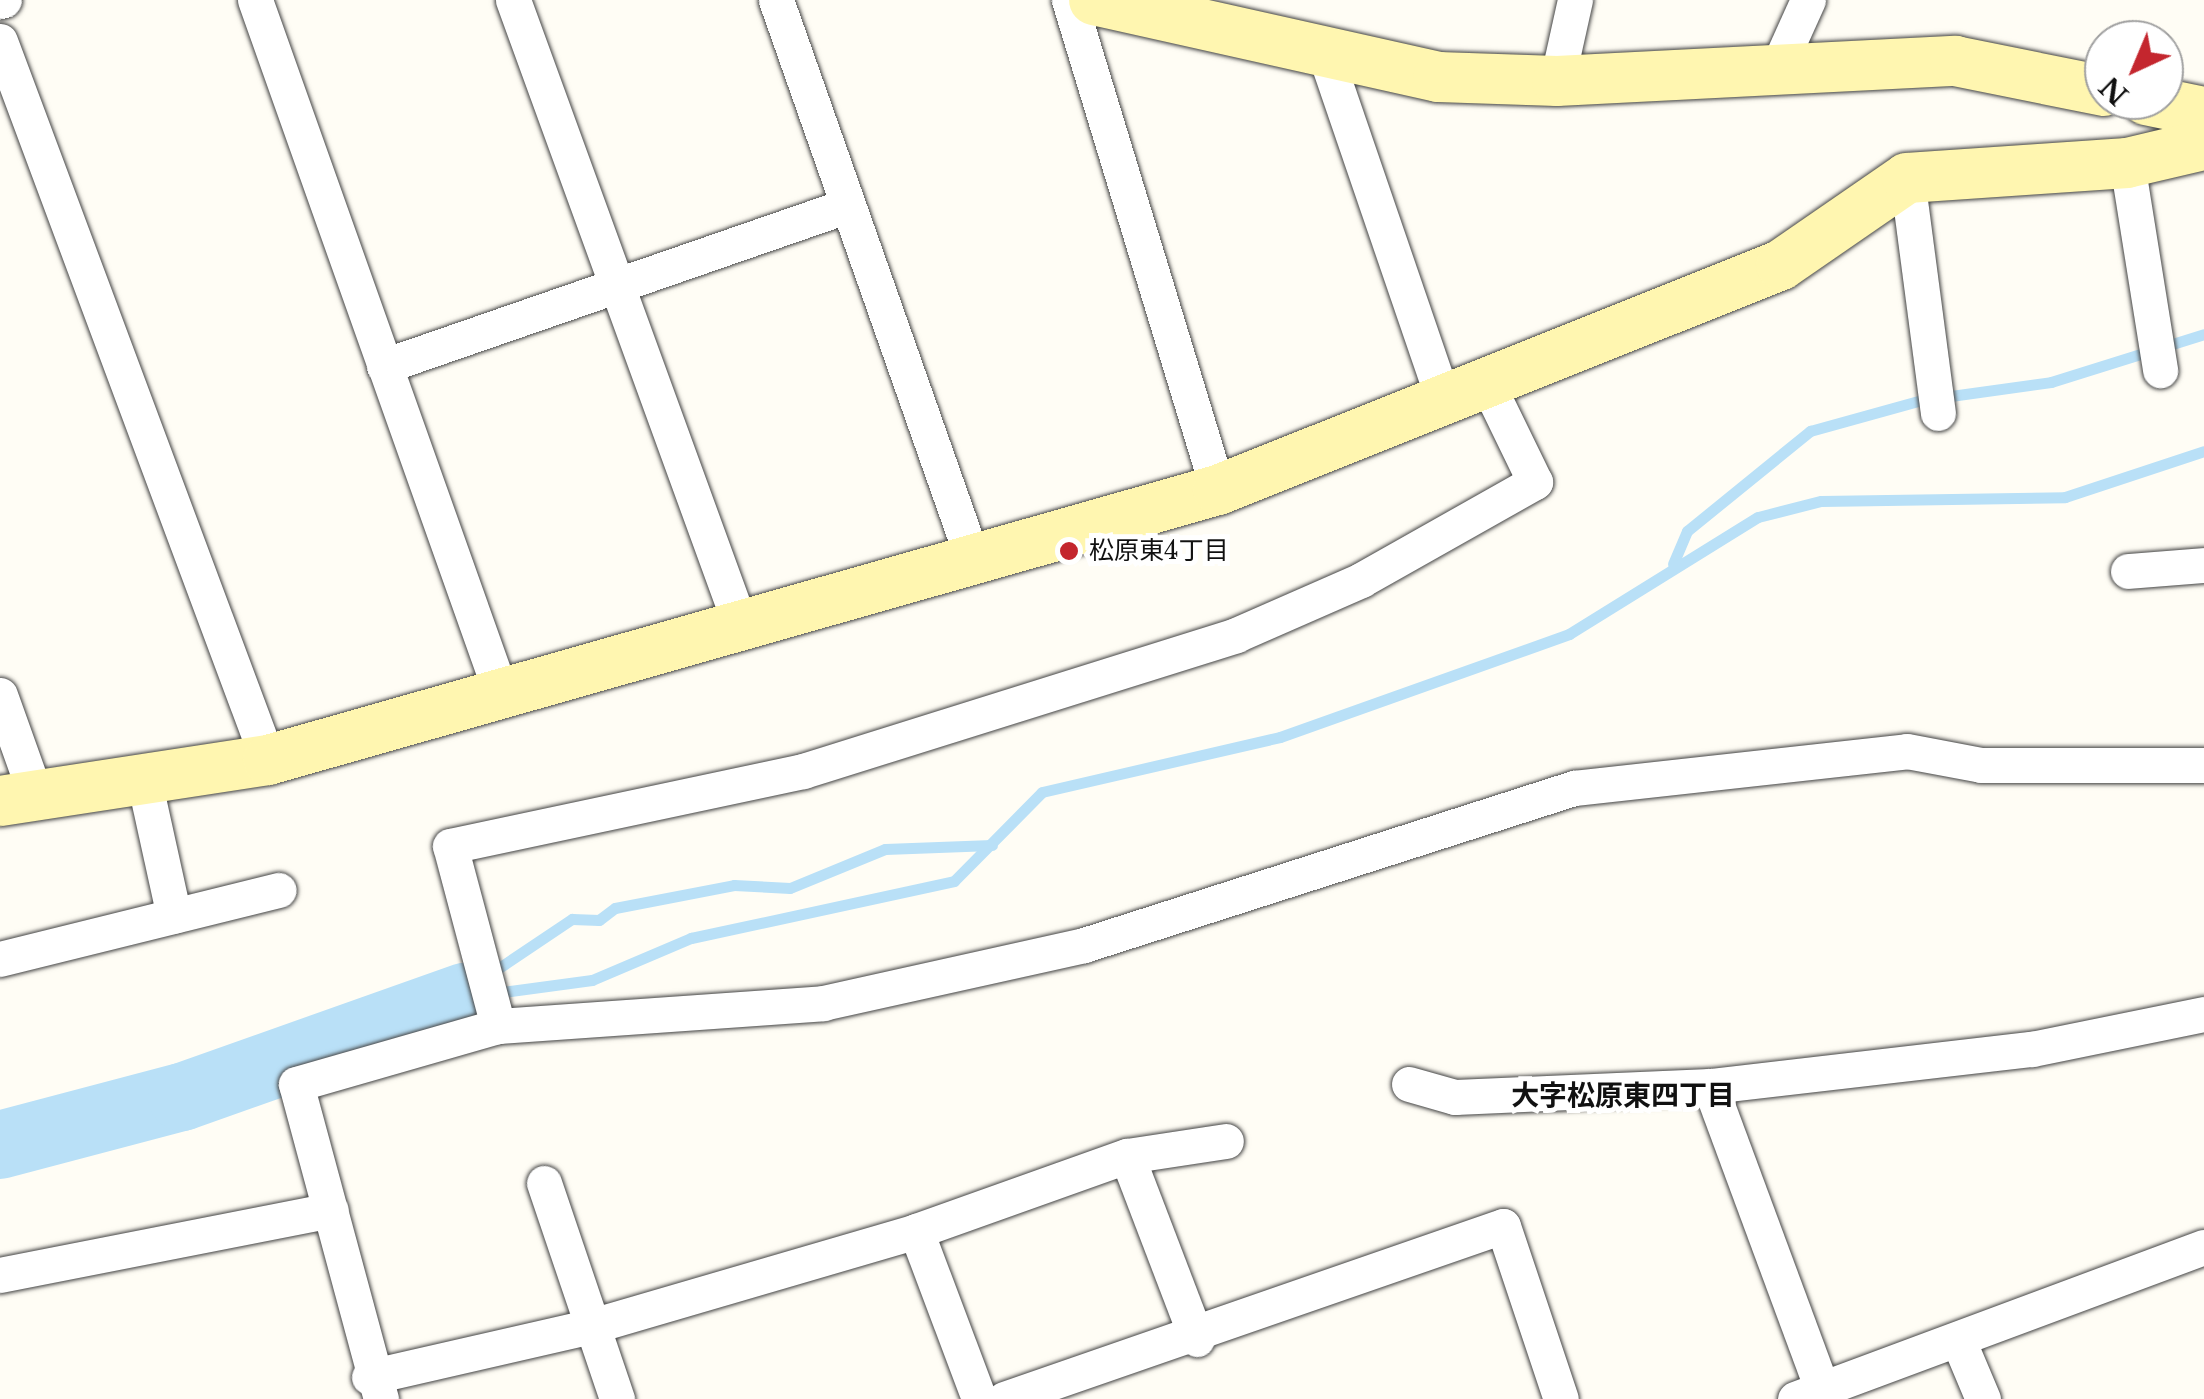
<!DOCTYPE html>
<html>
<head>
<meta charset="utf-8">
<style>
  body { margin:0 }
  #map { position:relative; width:2204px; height:1399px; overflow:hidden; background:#fffdf5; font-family:"Libre Baskerville","Noto Sans JP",serif }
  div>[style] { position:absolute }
  .stream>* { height:11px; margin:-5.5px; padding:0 5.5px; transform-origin:5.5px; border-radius:5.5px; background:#b9e0f7 }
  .river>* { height:68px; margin:-34px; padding:0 34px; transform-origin:34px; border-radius:34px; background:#b9e0f7 }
  .roads { filter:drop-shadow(0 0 2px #444) drop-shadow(0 0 2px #444) }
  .street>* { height:35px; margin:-17.5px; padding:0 17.5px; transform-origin:17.5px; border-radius:17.5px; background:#fff }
  .secondary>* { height:50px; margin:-25px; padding:0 25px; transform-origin:25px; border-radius:25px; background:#fff6b0 }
  .dots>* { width:28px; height:28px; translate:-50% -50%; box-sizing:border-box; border:5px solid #fff; border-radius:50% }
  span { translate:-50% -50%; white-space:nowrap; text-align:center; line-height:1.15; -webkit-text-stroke:10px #fff; paint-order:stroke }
  .poi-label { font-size:25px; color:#111 }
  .left { translate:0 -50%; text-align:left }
  .neighbourhood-label { font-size:28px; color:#111; font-weight:700 }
  .north { position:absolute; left:2084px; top:20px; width:100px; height:100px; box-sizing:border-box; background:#fff; border:2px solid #a0a0a0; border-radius:50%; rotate:224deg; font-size:28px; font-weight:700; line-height:40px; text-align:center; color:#111 }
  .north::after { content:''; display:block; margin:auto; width:35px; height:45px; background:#c4262e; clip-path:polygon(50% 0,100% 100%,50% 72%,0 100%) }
</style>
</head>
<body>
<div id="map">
  <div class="stream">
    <div style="left:1673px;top:564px;width:36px;rotate:-67deg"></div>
    <div style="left:1687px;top:531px;width:159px;rotate:-39.1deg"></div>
    <div style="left:1810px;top:431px;width:116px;rotate:-15.5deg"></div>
    <div style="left:1922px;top:400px;width:130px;rotate:-7.9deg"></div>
    <div style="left:2051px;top:382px;width:160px;rotate:-17.4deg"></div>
    <div style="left:490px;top:974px;width:99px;rotate:-33.9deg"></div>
    <div style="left:572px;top:919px;width:27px;rotate:2deg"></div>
    <div style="left:599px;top:920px;width:20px;rotate:-37deg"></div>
    <div style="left:615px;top:908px;width:121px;rotate:-10.9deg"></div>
    <div style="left:734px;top:885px;width:56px;rotate:3.1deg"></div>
    <div style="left:790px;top:888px;width:103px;rotate:-22.3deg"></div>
    <div style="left:885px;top:849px;width:107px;rotate:-2.1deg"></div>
    <div style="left:465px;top:997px;width:128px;rotate:-7.6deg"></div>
    <div style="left:592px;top:980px;width:108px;rotate:-23deg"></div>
    <div style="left:691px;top:938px;width:269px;rotate:-12.2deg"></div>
    <div style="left:954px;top:881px;width:125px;rotate:-45.3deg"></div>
    <div style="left:1042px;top:792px;width:244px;rotate:-13deg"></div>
    <div style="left:1280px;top:737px;width:307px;rotate:-19.6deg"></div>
    <div style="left:1569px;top:634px;width:222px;rotate:-31.8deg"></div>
    <div style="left:1758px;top:517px;width:65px;rotate:-14.3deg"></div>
    <div style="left:1821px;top:501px;width:244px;rotate:-0.9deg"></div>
    <div style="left:2065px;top:497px;width:146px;rotate:-18.3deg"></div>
  </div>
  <div class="river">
    <div style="left:0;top:1145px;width:188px;rotate:-14.8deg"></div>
    <div style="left:182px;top:1097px;width:300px;rotate:-19.5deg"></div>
  </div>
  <div class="roads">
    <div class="street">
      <div style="left:255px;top:0;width:735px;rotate:70.46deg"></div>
      <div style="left:513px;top:0;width:664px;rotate:70.01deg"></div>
      <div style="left:776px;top:0;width:594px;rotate:70.62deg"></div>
      <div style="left:1069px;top:0;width:512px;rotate:73.09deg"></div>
      <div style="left:0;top:1px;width:4px;rotate:-14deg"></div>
      <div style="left:0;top:41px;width:767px;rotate:69.56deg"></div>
      <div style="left:1326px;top:57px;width:365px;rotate:71.1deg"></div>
      <div style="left:1775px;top:73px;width:80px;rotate:-65.7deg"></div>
      <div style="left:1557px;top:81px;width:83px;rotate:-77.5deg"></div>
      <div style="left:2127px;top:163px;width:210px;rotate:80.9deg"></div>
      <div style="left:1907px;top:178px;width:237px;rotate:82.5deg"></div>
      <div style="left:384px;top:366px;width:491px;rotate:-19.1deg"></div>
      <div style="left:2128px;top:571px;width:76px;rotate:-4.5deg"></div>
      <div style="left:0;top:695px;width:107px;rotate:70.4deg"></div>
      <div style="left:144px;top:780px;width:139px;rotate:77.6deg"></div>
      <div style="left:0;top:959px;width:287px;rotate:-13.9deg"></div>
      <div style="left:498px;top:1026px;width:186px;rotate:-104.9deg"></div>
      <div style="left:450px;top:846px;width:361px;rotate:-12deg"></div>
      <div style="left:803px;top:771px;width:454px;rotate:-17.4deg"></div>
      <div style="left:1236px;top:635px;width:137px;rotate:-23.7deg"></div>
      <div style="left:1361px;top:580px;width:200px;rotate:-29.4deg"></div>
      <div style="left:1535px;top:482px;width:108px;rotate:-115.9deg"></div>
      <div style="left:1409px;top:1084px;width:48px;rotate:15.8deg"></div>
      <div style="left:1455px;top:1097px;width:255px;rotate:-2.5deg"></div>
      <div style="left:1710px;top:1086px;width:324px;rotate:-6.6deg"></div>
      <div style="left:2032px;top:1049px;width:176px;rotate:-11.5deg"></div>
      <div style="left:1710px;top:1086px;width:323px;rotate:69.7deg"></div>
      <div style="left:1127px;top:1156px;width:196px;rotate:69.1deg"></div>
      <div style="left:544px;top:1183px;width:228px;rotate:71.3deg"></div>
      <div style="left:916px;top:1231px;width:179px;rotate:69.4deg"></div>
      <div style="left:0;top:1275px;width:337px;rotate:-11.1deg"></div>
      <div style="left:1959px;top:1342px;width:62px;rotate:67.2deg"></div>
      <div style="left:369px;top:1377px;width:229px;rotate:-12.9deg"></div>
      <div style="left:592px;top:1326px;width:338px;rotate:-16.3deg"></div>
      <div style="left:916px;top:1231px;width:224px;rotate:-19.6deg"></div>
      <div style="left:1127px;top:1156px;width:100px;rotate:-8.6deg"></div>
      <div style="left:381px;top:1399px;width:326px;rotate:-105.1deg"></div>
      <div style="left:296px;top:1084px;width:210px;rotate:-16deg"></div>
      <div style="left:498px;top:1026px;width:326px;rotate:-4deg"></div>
      <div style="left:823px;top:1003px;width:267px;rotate:-12.5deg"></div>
      <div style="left:1084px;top:945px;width:515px;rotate:-17.77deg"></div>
      <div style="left:1574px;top:788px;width:335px;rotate:-6.3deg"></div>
      <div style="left:1907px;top:751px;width:75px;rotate:10.7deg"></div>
      <div style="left:1981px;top:765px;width:223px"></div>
      <div style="left:1004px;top:1399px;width:528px;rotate:-19.12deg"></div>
      <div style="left:1503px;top:1226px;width:182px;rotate:71.5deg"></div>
      <div style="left:1795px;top:1399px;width:436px;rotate:-20.4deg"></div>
    </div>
    <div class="secondary">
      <div style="left:1094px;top:0;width:353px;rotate:12.6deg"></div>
      <div style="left:1438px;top:77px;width:119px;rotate:1.9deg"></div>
      <div style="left:1557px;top:81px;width:399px;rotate:-2.9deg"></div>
      <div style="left:1955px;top:61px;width:152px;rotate:11.4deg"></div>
      <div style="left:2146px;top:100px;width:59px;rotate:11.7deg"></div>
      <div style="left:0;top:801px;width:271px;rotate:-8.7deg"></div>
      <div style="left:268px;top:760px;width:988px;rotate:-15.87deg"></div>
      <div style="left:1218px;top:490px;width:606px;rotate:-21.78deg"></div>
      <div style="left:1781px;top:265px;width:153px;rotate:-34.6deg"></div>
      <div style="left:1907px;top:178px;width:221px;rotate:-3.9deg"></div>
      <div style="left:2127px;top:163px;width:79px;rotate:-13.2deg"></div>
    </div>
  </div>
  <div class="dots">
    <div style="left:1069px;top:551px;background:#c4262e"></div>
  </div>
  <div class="poi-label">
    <span class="left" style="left:1089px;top:551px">松原東4丁目</span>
  </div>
  <div class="neighbourhood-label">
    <span style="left:1623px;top:1096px">大字松原東四丁目</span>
  </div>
  <div class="north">N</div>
</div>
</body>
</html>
